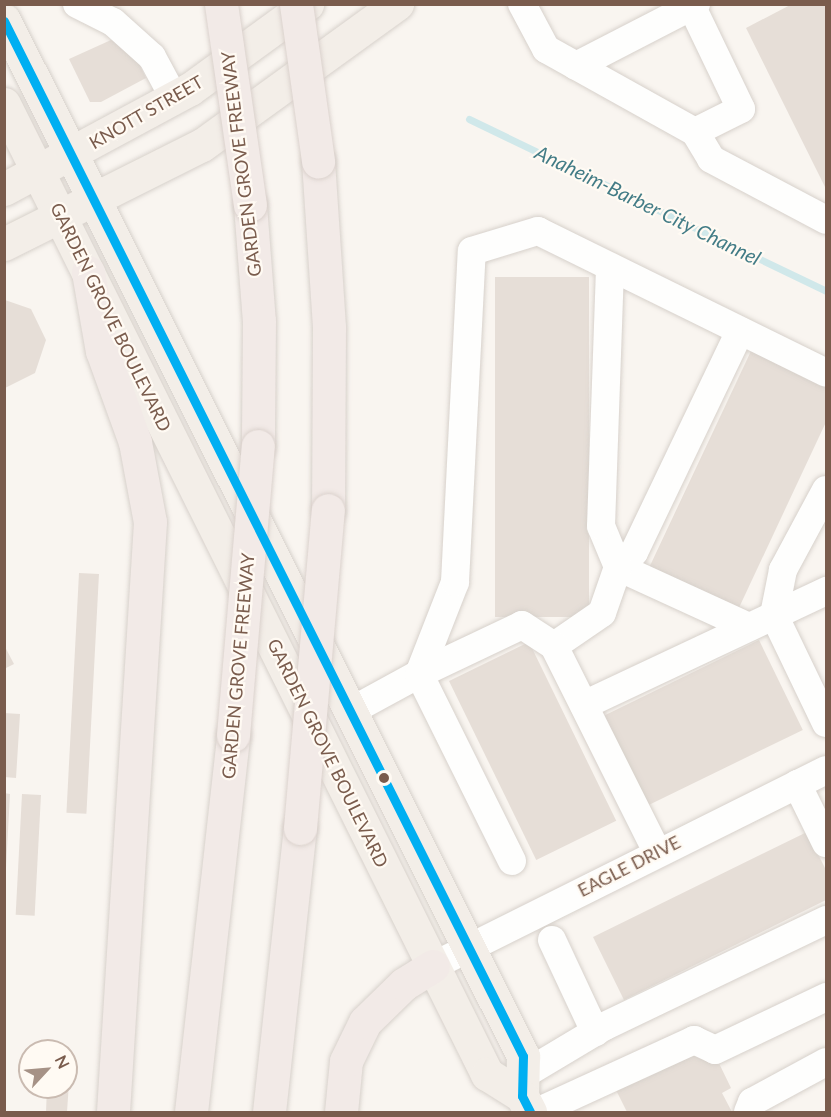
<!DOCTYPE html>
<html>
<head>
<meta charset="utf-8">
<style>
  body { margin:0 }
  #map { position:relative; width:831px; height:1117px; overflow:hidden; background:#f9f5f0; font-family:Lato,sans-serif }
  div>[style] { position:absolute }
  .stream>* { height:7px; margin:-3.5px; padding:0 3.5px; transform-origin:3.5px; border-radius:3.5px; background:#d0e8ea }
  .building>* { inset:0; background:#e6ded7; transform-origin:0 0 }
  .roads { filter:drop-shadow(0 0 2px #d7d1cb) drop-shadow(0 0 2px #d7d1cb) }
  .minor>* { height:28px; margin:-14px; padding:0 14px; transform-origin:14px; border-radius:14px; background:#fefefd }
  .major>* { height:33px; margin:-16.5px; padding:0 16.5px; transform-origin:16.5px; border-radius:16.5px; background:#f3eee8 }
  .highway>* { height:33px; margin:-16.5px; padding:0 16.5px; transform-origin:16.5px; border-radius:16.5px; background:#f2eae7 }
  .bridges { filter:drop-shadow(0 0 2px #dad1cc) drop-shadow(0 0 2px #dad1cc) }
  .highway-bridge>* { height:33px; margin:-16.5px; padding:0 16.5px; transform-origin:16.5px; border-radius:16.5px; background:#f2eae7 }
  .bus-1>* { height:9px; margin:-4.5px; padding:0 4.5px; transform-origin:4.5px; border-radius:4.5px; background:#00aff2 }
  .dots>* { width:16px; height:16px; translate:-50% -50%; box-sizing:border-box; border:3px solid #fffaf3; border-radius:50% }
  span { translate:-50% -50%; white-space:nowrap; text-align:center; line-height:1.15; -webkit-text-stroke:4.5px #fffaf3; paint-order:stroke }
  .street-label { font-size:18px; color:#7a5c4d }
  .water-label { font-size:20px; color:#437c86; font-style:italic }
  .frame { position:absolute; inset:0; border:6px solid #7a5c4d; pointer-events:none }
  .north { position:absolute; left:18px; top:1039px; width:60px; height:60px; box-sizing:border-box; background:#fffaf3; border:2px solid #cabbb1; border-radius:50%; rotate:64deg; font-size:16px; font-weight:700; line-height:24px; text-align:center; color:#7a5c4d }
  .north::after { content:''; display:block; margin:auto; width:21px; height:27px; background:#a69286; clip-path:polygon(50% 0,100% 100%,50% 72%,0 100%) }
</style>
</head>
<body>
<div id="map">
  <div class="stream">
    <div style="left:469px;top:119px;width:396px;rotate:25.7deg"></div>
  </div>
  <div class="building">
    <div style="clip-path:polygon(792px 4px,826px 4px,826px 189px,746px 28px)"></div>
    <div style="clip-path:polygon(111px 40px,132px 49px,146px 78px,101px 102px,90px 102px,69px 59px)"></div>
    <div style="left:495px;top:277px;width:94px;height:340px"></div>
    <div style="clip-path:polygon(5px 300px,31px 309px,46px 340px,35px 373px,5px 388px)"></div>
    <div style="clip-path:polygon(751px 351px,826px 386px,826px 422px,737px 612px,648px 570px)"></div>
    <div style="left:79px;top:573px;width:20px;height:240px;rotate:3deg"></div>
    <div style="left:759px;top:640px;width:100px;height:180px;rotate:64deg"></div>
    <div style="left:529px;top:642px;width:199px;height:89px;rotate:64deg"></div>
    <div style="clip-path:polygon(4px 645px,14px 664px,4px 669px)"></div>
    <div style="clip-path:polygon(4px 713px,20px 714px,16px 778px,4px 777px)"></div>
    <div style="clip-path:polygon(4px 793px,10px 794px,6px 868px,4px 868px)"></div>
    <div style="left:22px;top:794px;width:19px;height:121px;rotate:3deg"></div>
    <div style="clip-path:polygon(807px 832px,826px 870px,826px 900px,624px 1000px,593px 937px)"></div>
    <div style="clip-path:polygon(697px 1043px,715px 1055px,731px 1088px,722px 1093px,732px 1112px,627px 1112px,614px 1086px)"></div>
    <div style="clip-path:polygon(66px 1067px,70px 1068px,67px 1112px,46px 1112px,47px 1087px,66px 1087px)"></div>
  </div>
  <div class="roads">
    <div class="minor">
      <div style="left:77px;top:4px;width:40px;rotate:26.6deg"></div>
      <div style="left:113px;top:22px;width:52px;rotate:41.9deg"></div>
      <div style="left:152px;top:57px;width:47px;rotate:61.8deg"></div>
      <div style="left:522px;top:4px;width:51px;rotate:61.9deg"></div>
      <div style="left:546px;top:49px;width:171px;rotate:29.1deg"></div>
      <div style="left:695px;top:132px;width:31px;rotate:59deg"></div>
      <div style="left:711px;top:159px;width:130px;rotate:27.9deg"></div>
      <div style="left:692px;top:7px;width:113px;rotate:64.3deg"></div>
      <div style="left:741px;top:109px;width:51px;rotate:153.4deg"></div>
      <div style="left:576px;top:66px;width:135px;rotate:-27.3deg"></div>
      <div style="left:740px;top:331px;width:245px;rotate:115.6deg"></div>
      <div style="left:634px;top:552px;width:22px;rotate:137deg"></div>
      <div style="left:618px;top:567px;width:144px;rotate:24.6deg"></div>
      <div style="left:826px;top:490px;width:91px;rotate:118.3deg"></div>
      <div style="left:783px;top:570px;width:46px;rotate:101.3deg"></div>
      <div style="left:774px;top:615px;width:120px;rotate:64.3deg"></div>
      <div style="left:554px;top:646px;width:58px;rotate:-34.5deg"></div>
      <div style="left:602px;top:613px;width:49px;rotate:-70.8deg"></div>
      <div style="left:618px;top:567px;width:44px;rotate:-112.5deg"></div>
      <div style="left:601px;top:526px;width:259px;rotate:-88deg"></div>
      <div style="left:584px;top:705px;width:268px;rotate:-25.2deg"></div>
      <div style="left:351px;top:711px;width:77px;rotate:-28.6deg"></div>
      <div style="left:419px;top:674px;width:99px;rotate:-68.6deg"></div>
      <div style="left:455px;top:582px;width:331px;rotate:-87.1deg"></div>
      <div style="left:472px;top:251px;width:69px;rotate:-16.9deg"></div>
      <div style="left:538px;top:231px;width:321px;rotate:26.2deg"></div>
      <div style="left:797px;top:784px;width:66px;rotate:63.8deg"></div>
      <div style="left:512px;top:861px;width:209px;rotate:-116.4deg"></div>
      <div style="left:419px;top:674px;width:114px;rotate:-25.4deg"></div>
      <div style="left:522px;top:625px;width:38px;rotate:33deg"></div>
      <div style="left:554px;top:646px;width:230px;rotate:63.4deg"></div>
      <div style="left:552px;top:940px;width:102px;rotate:64.9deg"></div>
      <div style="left:433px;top:966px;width:439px;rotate:-26.5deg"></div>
      <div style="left:523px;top:1075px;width:96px;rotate:-30.9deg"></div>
      <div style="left:605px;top:1026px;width:245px;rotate:-25.6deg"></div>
      <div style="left:537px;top:1112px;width:173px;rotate:-24.6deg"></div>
      <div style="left:694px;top:1040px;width:23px;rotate:25deg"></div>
      <div style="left:715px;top:1050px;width:123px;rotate:-25.5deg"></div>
      <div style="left:748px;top:1112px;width:11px;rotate:-68deg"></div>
      <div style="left:752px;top:1102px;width:84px;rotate:-28.4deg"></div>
    </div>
    <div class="major">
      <div style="left:4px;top:20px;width:1159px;rotate:63.39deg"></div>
      <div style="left:523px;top:1056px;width:40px;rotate:91.4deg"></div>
      <div style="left:522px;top:1096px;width:18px;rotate:63deg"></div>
      <div style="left:4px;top:104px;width:1084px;rotate:63.53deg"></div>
      <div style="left:487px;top:1074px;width:41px;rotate:32.2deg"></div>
      <div style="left:4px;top:189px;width:211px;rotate:-28.3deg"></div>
      <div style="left:190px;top:89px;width:145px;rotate:-36deg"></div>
      <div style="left:4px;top:244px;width:221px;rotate:-26.6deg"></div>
      <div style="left:202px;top:145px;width:241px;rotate:-35.9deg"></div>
    </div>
    <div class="highway">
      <div style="left:318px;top:161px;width:167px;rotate:86.2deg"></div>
      <div style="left:329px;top:328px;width:182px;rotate:90.3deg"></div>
      <div style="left:250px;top:205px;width:116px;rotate:85.6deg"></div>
      <div style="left:259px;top:321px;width:125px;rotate:90.5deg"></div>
      <div style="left:88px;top:272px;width:80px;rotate:80deg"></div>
      <div style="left:102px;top:351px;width:97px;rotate:70.1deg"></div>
      <div style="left:135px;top:442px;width:81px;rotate:79.4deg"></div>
      <div style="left:150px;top:522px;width:591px;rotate:93.59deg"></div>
      <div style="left:191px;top:1112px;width:379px;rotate:-83.6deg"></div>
      <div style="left:269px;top:1112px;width:286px;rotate:-83.8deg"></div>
      <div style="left:341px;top:1112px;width:51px;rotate:-84.4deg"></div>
      <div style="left:346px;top:1061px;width:43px;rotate:-64deg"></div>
      <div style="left:365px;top:1022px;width:54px;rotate:-44.3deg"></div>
      <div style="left:404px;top:984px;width:34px;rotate:-32deg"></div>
    </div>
  </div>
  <div class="bridges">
    <div class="highway-bridge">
      <div style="left:221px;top:4px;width:203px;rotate:81.8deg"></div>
      <div style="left:296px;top:4px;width:159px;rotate:82deg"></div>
      <div style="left:233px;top:735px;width:290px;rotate:-85.1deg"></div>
      <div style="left:300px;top:828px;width:319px;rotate:-85deg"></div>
    </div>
  </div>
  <div class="bus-1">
    <div style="left:4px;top:21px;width:1158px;rotate:63.37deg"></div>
    <div style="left:523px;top:1056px;width:40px;rotate:91.4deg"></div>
    <div style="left:522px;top:1096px;width:18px;rotate:63deg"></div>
  </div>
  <div class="dots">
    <div style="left:384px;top:778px;background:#7a5c4d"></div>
  </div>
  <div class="street-label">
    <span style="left:146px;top:112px;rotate:-30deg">KNOTT STREET</span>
    <span style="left:241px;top:164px;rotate:-97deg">GARDEN GROVE FREEWAY</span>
    <span style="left:111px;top:317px;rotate:64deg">GARDEN GROVE BOULEVARD</span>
    <span style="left:238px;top:666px;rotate:-85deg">GARDEN GROVE FREEWAY</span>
    <span style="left:328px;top:753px;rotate:64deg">GARDEN GROVE BOULEVARD</span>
    <span style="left:629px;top:866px;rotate:-27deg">EAGLE DRIVE</span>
  </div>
  <div class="water-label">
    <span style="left:648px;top:205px;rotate:26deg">Anaheim-Barber City Channel</span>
  </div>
  <div class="frame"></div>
  <div class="north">N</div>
</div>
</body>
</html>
